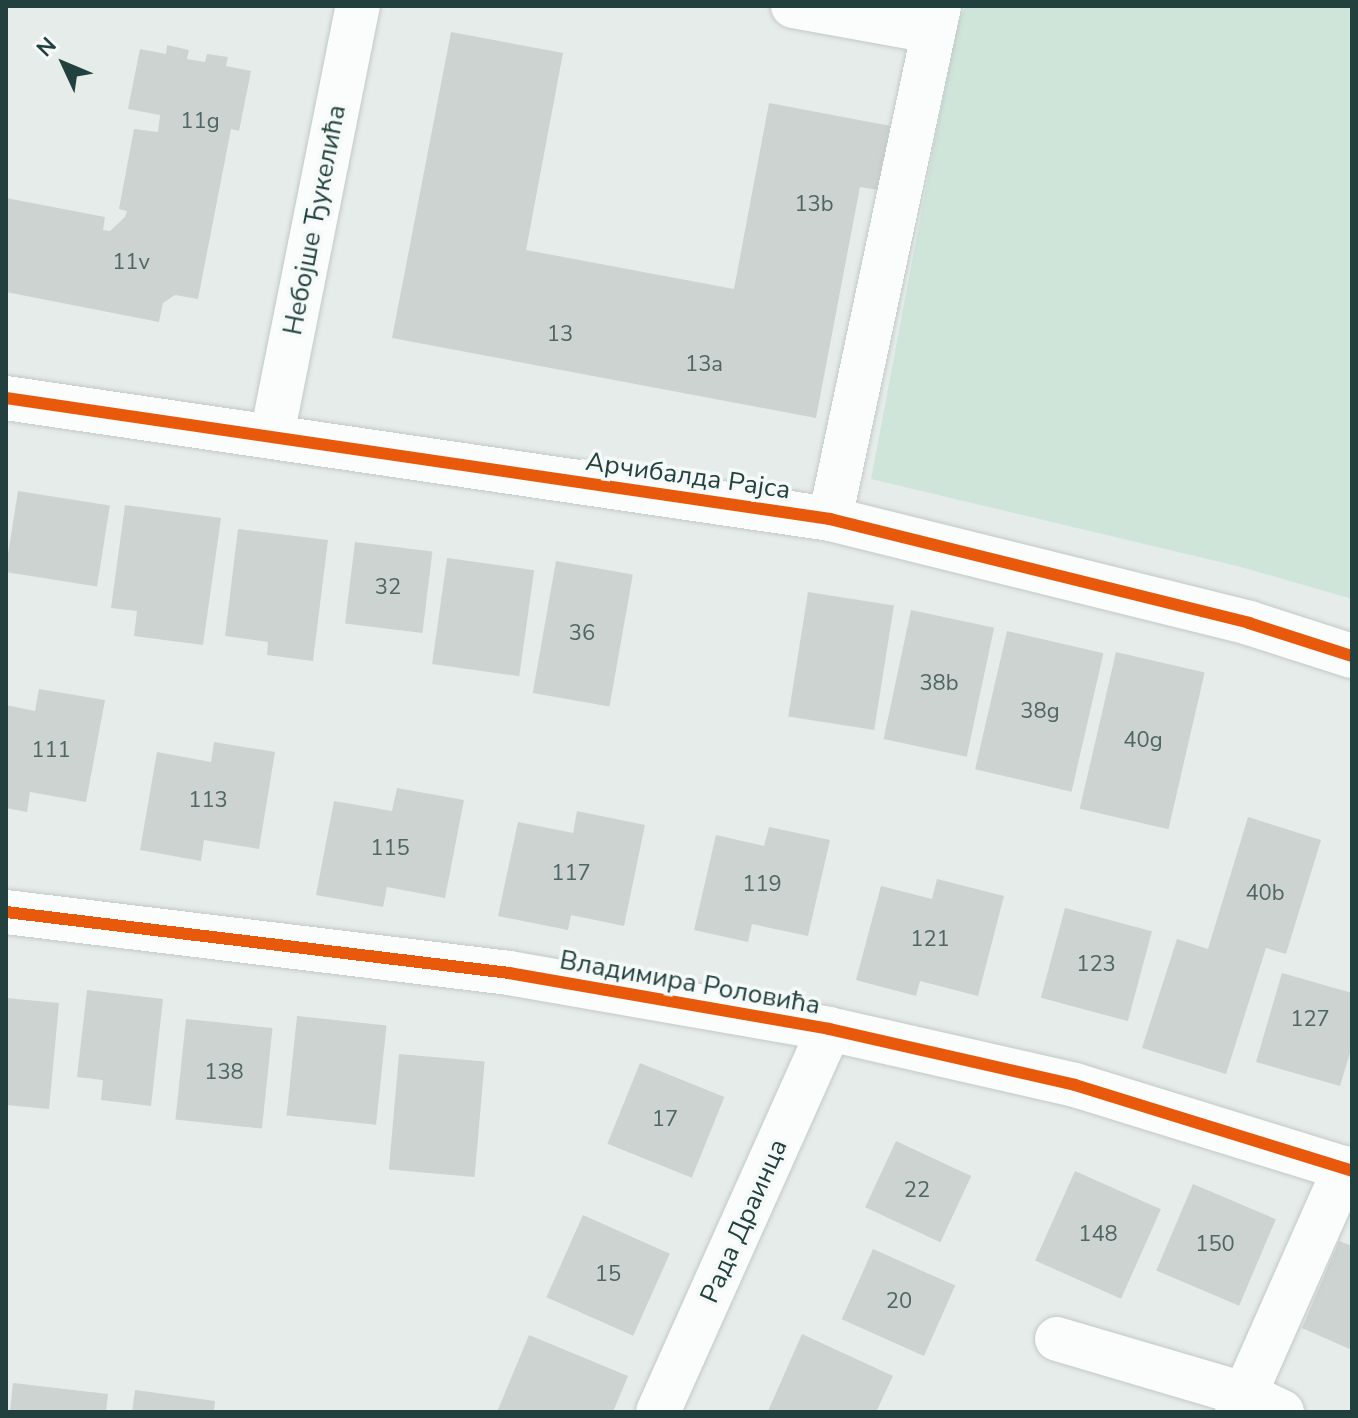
<!DOCTYPE html>
<html>
<head>
<meta charset="utf-8">
<style>
  body { margin:0 }
  #map { position:relative; width:1358px; height:1418px; overflow:hidden; background:#e6ecea; font-family:"Nunito Sans",sans-serif }
  div>[style] { position:absolute }
  .green>* { inset:0; background:#cfe5da }
  .building>* { inset:0; background:#cdd3d1; transform-origin:0 0 }
  .roads { filter:drop-shadow(0 0 2px #c3c9c7) drop-shadow(0 0 2px #c3c9c7) }
  .minor>* { height:44px; margin:-22px; padding:0 22px; transform-origin:22px; border-radius:22px; background:#fbfcfc }
  .cycleway>* { height:12px; margin:-6px; padding:0 6px; transform-origin:6px; border-radius:6px; background:#e8590c }
  span { translate:-50% -50%; white-space:nowrap; text-align:center; line-height:1.15; -webkit-text-stroke:7px #f5faf8; paint-order:stroke }
  .number-label { font-size:22px; color:#4e6664 }
  .number-label span { -webkit-text-stroke-width:0 }
  .street-label { font-size:26px; color:#22413e }
  .frame { position:absolute; inset:0; border:8px solid #22413e; pointer-events:none }
  .north { position:absolute; left:24px; top:24px; width:80px; height:80px; -webkit-text-stroke:6px #f5faf8; paint-order:stroke; rotate:314deg; font-size:22px; font-weight:700; line-height:32px; text-align:center; color:#22413e }
  .north::after { content:''; display:block; margin:auto; width:28px; height:36px; background:#22413e; clip-path:polygon(50% 0,100% 100%,50% 72%,0 100%) }
</style>
</head>
<body>
<div id="map">
  <div class="green">
    <div style="clip-path:polygon(966px 6px,1352px 6px,1352px 599px,1241px 567px,871px 479px,957px 23px)"></div>
  </div>
  <div class="building">
    <div style="clip-path:polygon(451px 32px,563px 53px,526px 250px,734px 289px,769px 103px,891px 126px,878px 190px,860px 187px,816px 418px,392px 338px)"></div>
    <div style="clip-path:polygon(167px 45px,189px 50px,187px 59px,205px 62px,207px 54px,228px 57px,226px 66px,251px 71px,239px 131px,231px 129px,198px 299px,175px 295px,163px 303px,159px 322px,6px 292px,6px 198px,105px 217px,103px 230px,110px 231px,125px 217px,127px 211px,119px 209px,134px 129px,158px 132px,160px 115px,128px 109px,140px 49px,166px 54px)"></div>
    <div style="left:18px;top:491px;width:93px;height:82px;rotate:9deg"></div>
    <div style="clip-path:polygon(125px 505px,221px 518px,203px 645px,134px 636px,137px 611px,111px 608px)"></div>
    <div style="clip-path:polygon(238px 529px,328px 540px,313px 661px,267px 655px,268px 642px,225px 636px)"></div>
    <div style="left:355px;top:542px;width:78px;height:82px;rotate:7deg"></div>
    <div style="left:447px;top:558px;width:88px;height:107px;rotate:8deg"></div>
    <div style="left:556px;top:561px;width:78px;height:134px;rotate:10deg"></div>
    <div style="left:808px;top:592px;width:87px;height:126px;rotate:9deg"></div>
    <div style="left:911px;top:610px;width:85px;height:132px;rotate:12deg"></div>
    <div style="left:1007px;top:631px;width:99px;height:142px;rotate:13deg"></div>
    <div style="left:1116px;top:652px;width:91px;height:161px;rotate:13deg"></div>
    <div style="clip-path:polygon(39px 689px,105px 700px,86px 802px,30px 792px,27px 812px,6px 808px,6px 705px,35px 711px)"></div>
    <div style="clip-path:polygon(214px 742px,275px 752px,259px 849px,204px 840px,201px 861px,140px 850px,157px 752px,211px 762px)"></div>
    <div style="clip-path:polygon(397px 788px,464px 800px,445px 898px,387px 887px,383px 907px,316px 895px,334px 801px,392px 811px)"></div>
    <div style="clip-path:polygon(577px 811px,645px 825px,624px 926px,571px 915px,568px 930px,498px 916px,518px 822px,573px 833px)"></div>
    <div style="clip-path:polygon(1248px 817px,1321px 840px,1286px 954px,1266px 948px,1226px 1074px,1142px 1048px,1177px 939px,1208px 949px)"></div>
    <div style="clip-path:polygon(769px 827px,830px 840px,808px 936px,752px 924px,748px 942px,694px 930px,716px 835px,764px 846px)"></div>
    <div style="clip-path:polygon(937px 879px,1004px 896px,978px 996px,920px 981px,916px 996px,856px 980px,881px 886px,932px 899px)"></div>
    <div style="left:1065px;top:908px;width:90px;height:93px;rotate:15deg"></div>
    <div style="clip-path:polygon(1282px 973px,1352px 993px,1352px 1046px,1340px 1086px,1256px 1062px)"></div>
    <div style="clip-path:polygon(87px 990px,163px 999px,151px 1106px,101px 1100px,103px 1080px,77px 1077px)"></div>
    <div style="clip-path:polygon(6px 998px,59px 1003px,49px 1109px,6px 1105px)"></div>
    <div style="left:297px;top:1016px;width:90px;height:100px;rotate:6deg"></div>
    <div style="left:186px;top:1019px;width:87px;height:101px;rotate:6deg"></div>
    <div style="left:399px;top:1054px;width:86px;height:116px;rotate:5deg"></div>
    <div style="left:640px;top:1063px;width:91px;height:87px;rotate:22deg"></div>
    <div style="left:896px;top:1141px;width:83px;height:73px;rotate:25deg"></div>
    <div style="left:1075px;top:1171px;width:94px;height:98px;rotate:24deg"></div>
    <div style="left:1193px;top:1184px;width:90px;height:94px;rotate:23deg"></div>
    <div style="left:583px;top:1215px;width:95px;height:90px;rotate:24deg"></div>
    <div style="clip-path:polygon(1339px 1241px,1352px 1246px,1352px 1350px,1302px 1328px)"></div>
    <div style="left:873px;top:1249px;width:90px;height:77px;rotate:24deg"></div>
    <div style="clip-path:polygon(802px 1334px,893px 1376px,876px 1412px,768px 1411px)"></div>
    <div style="clip-path:polygon(529px 1335px,628px 1376px,613px 1412px,497px 1412px)"></div>
    <div style="clip-path:polygon(13px 1383px,108px 1394px,106px 1412px,10px 1412px)"></div>
    <div style="clip-path:polygon(135px 1390px,215px 1401px,214px 1412px,132px 1412px)"></div>
  </div>
  <div class="roads">
    <div class="minor">
      <div style="left:793px;top:6px;width:140px;rotate:10.3deg"></div>
      <div style="left:6px;top:398px;width:833px;rotate:8.35deg"></div>
      <div style="left:830px;top:519px;width:432px;rotate:13.9deg"></div>
      <div style="left:1249px;top:623px;width:108px;rotate:17.8deg"></div>
      <div style="left:272px;top:435px;width:438px;rotate:-78.7deg"></div>
      <div style="left:830px;top:519px;width:524px;rotate:-78deg"></div>
      <div style="left:6px;top:912px;width:507px;rotate:6.91deg"></div>
      <div style="left:509px;top:973px;width:325px;rotate:9.9deg"></div>
      <div style="left:829px;top:1029px;width:252px;rotate:12.8deg"></div>
      <div style="left:1075px;top:1085px;width:290px;rotate:17.2deg"></div>
      <div style="left:1057px;top:1339px;width:195px;rotate:16.4deg"></div>
      <div style="left:1244px;top:1394px;width:42px;rotate:25.3deg"></div>
      <div style="left:658px;top:1412px;width:419px;rotate:-65.9deg"></div>
      <div style="left:1237px;top:1412px;width:267px;rotate:-66.1deg"></div>
    </div>
  </div>
  <div class="cycleway">
    <div style="left:6px;top:398px;width:833px;rotate:8.35deg"></div>
    <div style="left:830px;top:519px;width:432px;rotate:13.9deg"></div>
    <div style="left:1249px;top:623px;width:108px;rotate:17.8deg"></div>
    <div style="left:6px;top:912px;width:507px;rotate:6.91deg"></div>
    <div style="left:509px;top:973px;width:325px;rotate:9.9deg"></div>
    <div style="left:829px;top:1029px;width:252px;rotate:12.8deg"></div>
    <div style="left:1075px;top:1085px;width:290px;rotate:17.2deg"></div>
  </div>
  <div class="number-label">
    <span style="left:200px;top:122px">11g</span>
    <span style="left:814px;top:205px">13b</span>
    <span style="left:131px;top:263px">11v</span>
    <span style="left:560px;top:335px">13</span>
    <span style="left:704px;top:365px">13a</span>
    <span style="left:388px;top:588px">32</span>
    <span style="left:582px;top:634px">36</span>
    <span style="left:939px;top:684px">38b</span>
    <span style="left:1040px;top:712px">38g</span>
    <span style="left:1143px;top:741px">40g</span>
    <span style="left:51px;top:751px">111</span>
    <span style="left:208px;top:801px">113</span>
    <span style="left:390px;top:849px">115</span>
    <span style="left:571px;top:874px">117</span>
    <span style="left:762px;top:885px">119</span>
    <span style="left:1265px;top:894px">40b</span>
    <span style="left:930px;top:940px">121</span>
    <span style="left:1096px;top:965px">123</span>
    <span style="left:1310px;top:1020px">127</span>
    <span style="left:224px;top:1073px">138</span>
    <span style="left:665px;top:1120px">17</span>
    <span style="left:917px;top:1191px">22</span>
    <span style="left:1098px;top:1235px">148</span>
    <span style="left:1215px;top:1245px">150</span>
    <span style="left:608px;top:1275px">15</span>
    <span style="left:899px;top:1302px">20</span>
  </div>
  <div class="street-label">
    <span style="left:315px;top:220px;rotate:-79deg">Небојше Ђукелића</span>
    <span style="left:688px;top:476px;rotate:8deg">Арчибалда Рајса</span>
    <span style="left:690px;top:983px;rotate:10deg">Владимира Роловића</span>
    <span style="left:744px;top:1221px;rotate:-66deg">Рада Драинца</span>
  </div>
  <div class="frame"></div>
  <div class="north">N</div>
</div>
</body>
</html>
